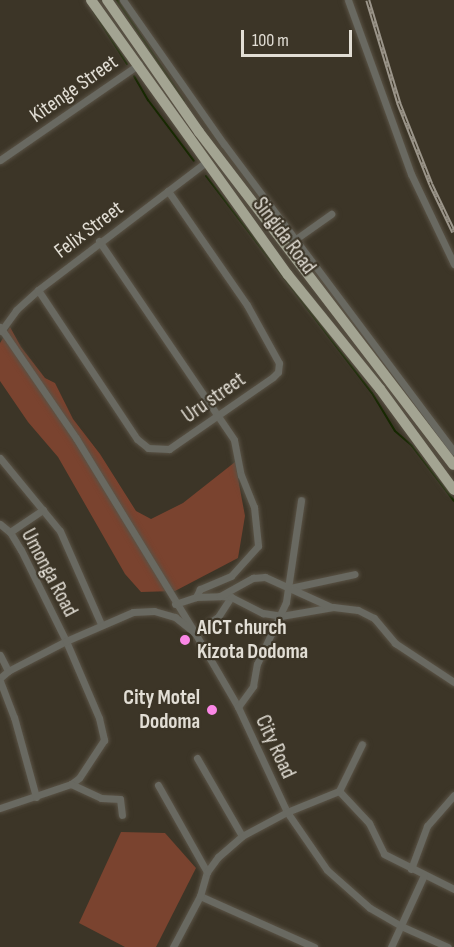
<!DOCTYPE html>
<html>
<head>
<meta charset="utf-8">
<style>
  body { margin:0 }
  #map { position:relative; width:454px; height:947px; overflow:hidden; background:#3c3527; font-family:"Sofia Sans Condensed",sans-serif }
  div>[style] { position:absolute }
  .green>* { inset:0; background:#7a432f }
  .stream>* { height:2px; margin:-1px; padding:0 1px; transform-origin:1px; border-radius:1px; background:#162800 }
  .roads { filter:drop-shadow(0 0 2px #5a5346) drop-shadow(0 0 2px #5a5346) }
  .minor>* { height:7px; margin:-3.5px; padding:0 3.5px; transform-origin:3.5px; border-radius:3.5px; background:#696961 }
  .trunk>* { height:10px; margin:-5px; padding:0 5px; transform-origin:5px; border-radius:5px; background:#a3a492 }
  .rail>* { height:4.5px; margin-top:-2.25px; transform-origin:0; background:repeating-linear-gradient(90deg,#3c3527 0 7px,#9b958a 0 14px); box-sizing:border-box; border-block:2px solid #9b958a }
  .dots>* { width:16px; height:16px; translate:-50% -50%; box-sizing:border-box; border:3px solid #3c3527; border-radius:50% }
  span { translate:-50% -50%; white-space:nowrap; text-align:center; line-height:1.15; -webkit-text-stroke:4.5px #3c3527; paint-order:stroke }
  .street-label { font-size:21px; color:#e2ded5 }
  .poi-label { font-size:21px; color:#e2ded5; font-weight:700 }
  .left { translate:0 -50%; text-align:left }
  .right { translate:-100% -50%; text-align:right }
  .scale { position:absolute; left:241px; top:30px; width:111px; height:27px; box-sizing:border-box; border:3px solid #e2ded5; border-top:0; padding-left:8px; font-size:18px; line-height:21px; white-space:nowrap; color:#e2ded5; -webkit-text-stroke:4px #3c3527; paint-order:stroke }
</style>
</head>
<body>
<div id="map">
  <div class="green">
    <div style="clip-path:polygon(10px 327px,21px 347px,45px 378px,55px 383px,73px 419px,100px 454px,136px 511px,151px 519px,183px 503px,235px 462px,245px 516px,238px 558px,175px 591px,141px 592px,125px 574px,58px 457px,28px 422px,0 381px,0 343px)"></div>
    <div style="clip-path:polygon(121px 832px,165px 833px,196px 868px,156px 947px,125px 947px,79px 923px)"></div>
  </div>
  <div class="stream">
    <div style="left:117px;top:0;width:121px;rotate:56.4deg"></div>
    <div style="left:93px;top:11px;width:63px;rotate:57.3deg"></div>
    <div style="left:134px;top:76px;width:28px;rotate:60deg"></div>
    <div style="left:148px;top:100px;width:76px;rotate:53deg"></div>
    <div style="left:206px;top:176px;width:273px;rotate:52.6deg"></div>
    <div style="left:372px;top:393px;width:44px;rotate:58.8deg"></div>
    <div style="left:395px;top:431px;width:23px;rotate:41deg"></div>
    <div style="left:412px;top:446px;width:69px;rotate:52.6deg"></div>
  </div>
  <div class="roads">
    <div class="minor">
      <div style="left:123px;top:0;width:176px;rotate:55deg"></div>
      <div style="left:224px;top:144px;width:384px;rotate:53.2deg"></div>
      <div style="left:348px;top:0;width:185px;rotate:70.1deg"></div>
      <div style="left:411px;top:174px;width:100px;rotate:64.5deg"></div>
      <div style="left:0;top:160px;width:169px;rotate:-34.6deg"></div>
      <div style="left:99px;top:241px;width:240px;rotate:55.8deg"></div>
      <div style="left:234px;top:440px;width:36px;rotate:79deg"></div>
      <div style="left:241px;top:475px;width:35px;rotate:68deg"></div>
      <div style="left:254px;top:507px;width:39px;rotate:84deg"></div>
      <div style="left:258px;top:546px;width:40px;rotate:132deg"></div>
      <div style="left:231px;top:576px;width:34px;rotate:157deg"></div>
      <div style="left:200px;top:589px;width:9px;rotate:117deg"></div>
      <div style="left:293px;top:241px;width:47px;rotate:-35.4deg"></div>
      <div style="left:38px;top:290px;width:179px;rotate:56.4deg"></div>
      <div style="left:137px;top:439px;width:14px;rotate:39deg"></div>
      <div style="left:148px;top:448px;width:21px;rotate:3deg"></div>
      <div style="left:169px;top:449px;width:126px;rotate:-34.7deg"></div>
      <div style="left:273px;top:377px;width:7px;rotate:-45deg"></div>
      <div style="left:278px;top:372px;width:9px;rotate:-84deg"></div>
      <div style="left:279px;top:363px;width:66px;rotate:-118.9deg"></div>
      <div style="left:247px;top:305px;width:139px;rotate:-124.7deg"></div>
      <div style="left:0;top:327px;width:135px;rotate:55.6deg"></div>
      <div style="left:76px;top:438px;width:228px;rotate:58.6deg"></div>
      <div style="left:195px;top:633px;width:28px;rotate:-35deg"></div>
      <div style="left:218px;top:617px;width:24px;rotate:-57deg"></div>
      <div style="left:1px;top:331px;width:26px;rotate:-54deg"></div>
      <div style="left:16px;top:310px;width:30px;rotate:-42deg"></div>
      <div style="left:38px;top:290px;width:211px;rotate:-37.3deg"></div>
      <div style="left:0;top:458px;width:94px;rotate:50.6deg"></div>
      <div style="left:60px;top:531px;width:102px;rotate:66.2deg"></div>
      <div style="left:0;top:524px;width:13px;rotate:39deg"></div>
      <div style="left:10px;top:532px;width:21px;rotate:59deg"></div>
      <div style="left:21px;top:550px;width:102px;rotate:63.7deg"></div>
      <div style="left:66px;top:641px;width:84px;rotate:66.8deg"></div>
      <div style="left:99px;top:718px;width:23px;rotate:77deg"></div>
      <div style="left:104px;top:740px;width:45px;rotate:123.3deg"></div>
      <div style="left:79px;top:778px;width:10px;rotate:143deg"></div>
      <div style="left:71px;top:784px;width:75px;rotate:161.3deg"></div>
      <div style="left:10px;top:532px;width:40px;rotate:-34deg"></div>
      <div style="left:290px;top:588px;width:66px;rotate:-12.2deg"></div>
      <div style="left:220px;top:596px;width:11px;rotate:5deg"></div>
      <div style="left:231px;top:597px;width:36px;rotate:27deg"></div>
      <div style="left:263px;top:613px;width:18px;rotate:9deg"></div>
      <div style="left:281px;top:616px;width:53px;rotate:-9.8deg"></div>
      <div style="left:333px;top:607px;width:25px;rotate:7deg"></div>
      <div style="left:358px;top:610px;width:18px;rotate:27deg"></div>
      <div style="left:374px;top:618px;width:33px;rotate:50deg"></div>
      <div style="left:395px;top:643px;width:71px;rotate:33.5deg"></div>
      <div style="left:175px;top:604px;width:22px;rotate:-18deg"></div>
      <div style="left:196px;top:597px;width:24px;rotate:-2deg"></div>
      <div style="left:220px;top:596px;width:38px;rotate:-29deg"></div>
      <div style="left:253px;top:578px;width:12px;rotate:-5deg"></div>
      <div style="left:265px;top:577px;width:72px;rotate:24.4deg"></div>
      <div style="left:0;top:655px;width:18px;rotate:63deg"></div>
      <div style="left:0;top:678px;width:11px;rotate:-41deg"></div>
      <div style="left:8px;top:671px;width:65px;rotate:-27.3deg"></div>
      <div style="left:66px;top:641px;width:73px;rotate:-23.4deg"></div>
      <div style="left:133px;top:612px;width:21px;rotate:-3deg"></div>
      <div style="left:154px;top:611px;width:22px;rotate:16deg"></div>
      <div style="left:175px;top:617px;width:26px;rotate:39deg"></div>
      <div style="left:195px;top:633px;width:86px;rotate:59.8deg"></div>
      <div style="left:238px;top:707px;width:116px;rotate:65deg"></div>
      <div style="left:287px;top:812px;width:70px;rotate:55.4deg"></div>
      <div style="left:327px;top:870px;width:57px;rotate:41.5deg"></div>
      <div style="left:370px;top:908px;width:36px;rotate:30deg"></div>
      <div style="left:401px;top:926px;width:51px;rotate:24.1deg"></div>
      <div style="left:0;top:681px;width:39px;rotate:69deg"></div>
      <div style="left:14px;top:717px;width:83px;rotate:74.6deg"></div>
      <div style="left:238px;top:707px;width:26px;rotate:-54deg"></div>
      <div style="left:253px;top:686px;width:22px;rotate:-80deg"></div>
      <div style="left:257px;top:664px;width:68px;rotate:-64.9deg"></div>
      <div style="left:286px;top:602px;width:103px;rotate:-81.6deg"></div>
      <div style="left:197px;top:758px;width:90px;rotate:60deg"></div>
      <div style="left:71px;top:784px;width:33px;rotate:25deg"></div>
      <div style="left:101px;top:798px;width:19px;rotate:3deg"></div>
      <div style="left:120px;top:799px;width:16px;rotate:83deg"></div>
      <div style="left:158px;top:785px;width:100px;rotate:60.6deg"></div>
      <div style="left:339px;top:791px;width:44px;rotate:46.8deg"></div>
      <div style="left:369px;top:823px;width:34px;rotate:64deg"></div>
      <div style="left:384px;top:854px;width:78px;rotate:26.6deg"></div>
      <div style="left:411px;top:869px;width:46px;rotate:-69.6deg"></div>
      <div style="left:427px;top:826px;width:41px;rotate:-48.9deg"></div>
      <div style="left:200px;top:896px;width:125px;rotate:24.1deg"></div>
      <div style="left:173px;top:947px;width:58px;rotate:-62.1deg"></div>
      <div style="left:200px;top:896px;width:25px;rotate:-74deg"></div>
      <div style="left:207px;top:872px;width:19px;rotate:-54deg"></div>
      <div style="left:218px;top:857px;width:32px;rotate:-41deg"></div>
      <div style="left:242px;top:836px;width:51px;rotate:-28.1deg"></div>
      <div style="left:287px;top:812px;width:56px;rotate:-22deg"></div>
      <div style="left:339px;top:791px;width:52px;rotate:-63.9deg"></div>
      <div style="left:391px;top:947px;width:79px;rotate:-65.4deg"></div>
    </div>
    <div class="trunk">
      <div style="left:91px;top:0;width:338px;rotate:54.4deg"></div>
      <div style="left:288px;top:275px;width:146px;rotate:51.1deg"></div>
      <div style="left:380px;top:389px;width:125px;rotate:53.8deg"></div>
      <div style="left:107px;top:0;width:161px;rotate:55.1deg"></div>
      <div style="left:199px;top:132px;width:419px;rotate:52.6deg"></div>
    </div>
  </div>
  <div class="rail">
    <div style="left:368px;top:0;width:108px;rotate:73.2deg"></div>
    <div style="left:399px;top:103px;width:87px;rotate:68.4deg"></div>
    <div style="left:431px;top:184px;width:53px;rotate:64.4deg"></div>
  </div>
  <div class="dots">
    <div style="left:185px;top:640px;background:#fb87e6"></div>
    <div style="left:212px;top:710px;background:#fb87e6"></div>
  </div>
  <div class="street-label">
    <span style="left:74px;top:89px;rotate:-35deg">Kitenge Street</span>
    <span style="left:89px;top:230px;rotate:-37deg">Felix Street</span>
    <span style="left:284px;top:236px;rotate:53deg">Singida Road</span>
    <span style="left:214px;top:398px;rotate:-35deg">Uru street</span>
    <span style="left:49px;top:573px;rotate:62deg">Umonga Road</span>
    <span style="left:275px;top:747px;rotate:65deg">City Road</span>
  </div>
  <div class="poi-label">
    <span class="left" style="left:197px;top:640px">AICT church<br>Kizota Dodoma</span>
    <span class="right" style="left:200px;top:710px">City Motel<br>Dodoma</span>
  </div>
  <div class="scale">100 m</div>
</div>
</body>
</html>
